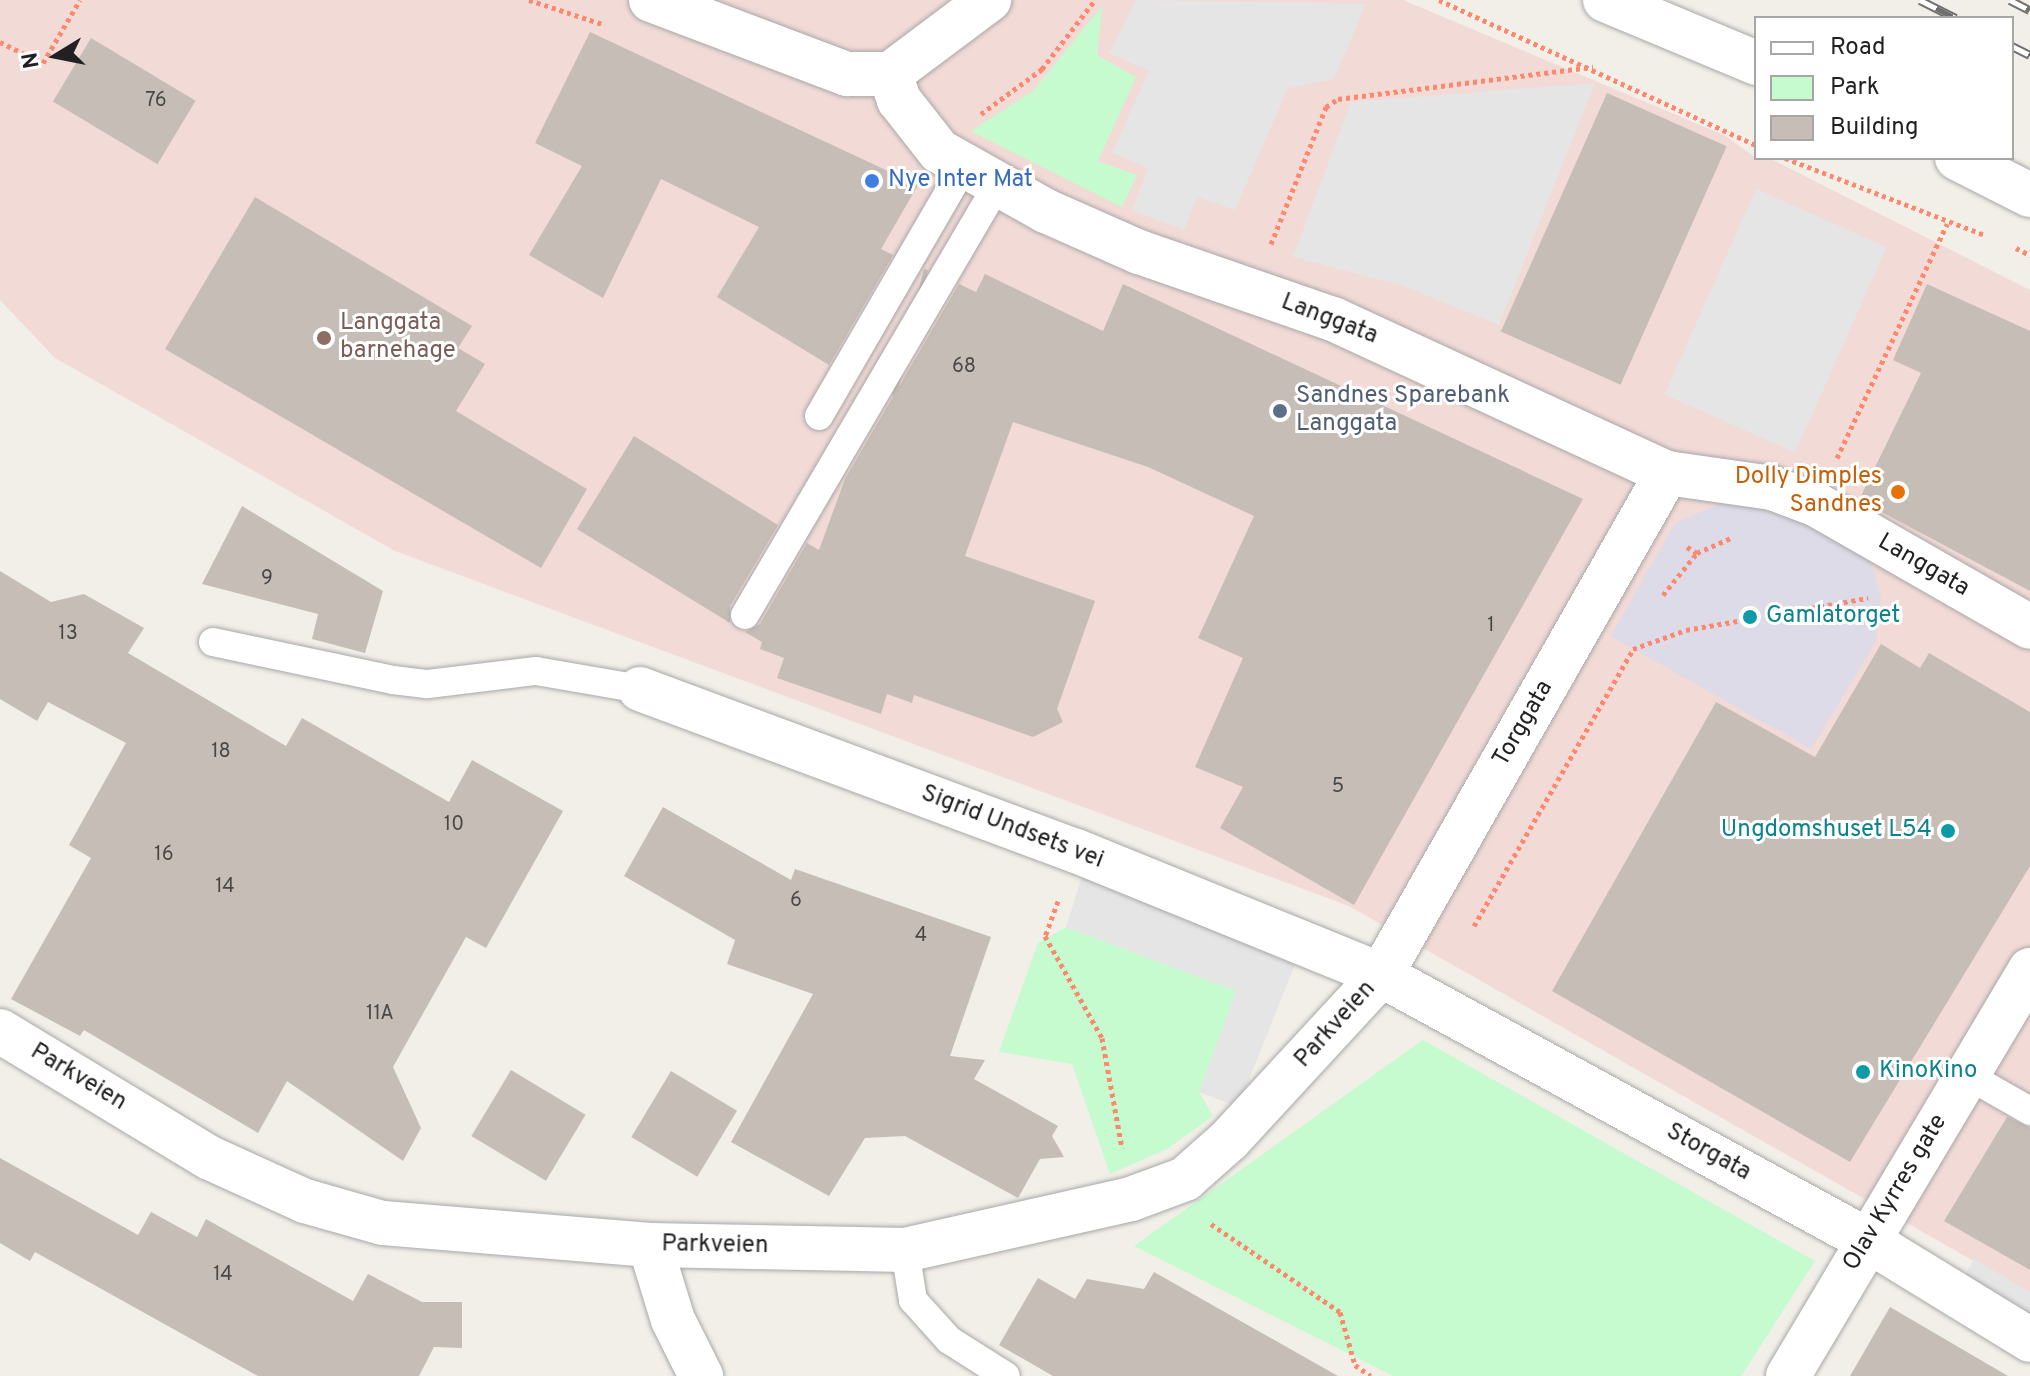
<!DOCTYPE html>
<html>
<head>
<meta charset="utf-8">
<style>
  body { margin:0 }
  #map { position:relative; width:2030px; height:1376px; overflow:hidden; background:#f1efe7; font-family:Overpass,sans-serif }
  div>[style] { position:absolute }
  .commercial>* { inset:0; background:#f2dad7 }
  .park>* { inset:0; background:#c5fbce }
  .parking>* { inset:0; background:#e5e5e5; transform-origin:0 0 }
  .plaza>* { inset:0; background:#dcdbe7 }
  .building>* { inset:0; background:#c6beb6; transform-origin:0 0 }
  .path>* { height:5px; margin-top:-2.5px; transform-origin:0; background:repeating-linear-gradient(90deg,#fc886e 0 4px,transparent 0 8px) }
  .roads { filter:drop-shadow(0 0 2px #a8a8a8) drop-shadow(0 0 2px #a8a8a8) }
  .service>* { height:28px; margin:-14px; padding:0 14px; transform-origin:14px; border-radius:14px; background:#fff }
  .minor>* { height:44px; margin:-22px; padding:0 22px; transform-origin:22px; border-radius:22px; background:#fff }
  .tertiary>* { height:44px; margin:-22px; padding:0 22px; transform-origin:22px; border-radius:22px; background:#fff }
  .rail>* { height:9px; margin-top:-4.5px; transform-origin:0; background:repeating-linear-gradient(90deg,#fff 0 18px,#6f6f6f 0 36px); box-sizing:border-box; border-block:2px solid #6f6f6f }
  .dots>* { width:22px; height:22px; translate:-50% -50%; box-sizing:border-box; border:4px solid #fff; border-radius:50% }
  span { translate:-50% -50%; white-space:nowrap; text-align:center; line-height:1.15; -webkit-text-stroke:6px #fff; paint-order:stroke }
  .number-label { font-size:20px; color:#4a4846 }
  .number-label span { -webkit-text-stroke-width:0 }
  .shop-label { font-size:24px; color:#366cbe }
  .left { translate:0 -50%; text-align:left }
  .street-label { font-size:24px; color:#212121 }
  .education-label { font-size:24px; color:#785e54 }
  .service-label { font-size:24px; color:#4e5e75 }
  .food-label { font-size:24px; color:#c56008 }
  .right { translate:-100% -50%; text-align:right }
  .culture-label { font-size:24px; color:#0d838f }
  .legend { position:absolute; left:1754px; top:16px; width:260px; height:144px; box-sizing:border-box; background:#fff; border:2px solid #a6a6a6; margin:0; padding:10px 14px; list-style:none; font-size:24px; color:#212121 }
  .legend li { display:flex; align-items:center; gap:16px; height:40px }
  .legend b { width:40px; border:2px solid #a6a6a6 }
  .north { position:absolute; left:16px; top:16px; width:80px; height:80px; -webkit-text-stroke:6px #fff; paint-order:stroke; rotate:260deg; font-size:22px; font-weight:700; line-height:32px; text-align:center; color:#212121 }
  .north::after { content:''; display:block; margin:auto; width:28px; height:36px; background:#212121; clip-path:polygon(50% 0,100% 100%,50% 72%,0 100%) }
</style>
</head>
<body>
<div id="map">
  <div class="commercial">
    <div style="clip-path:polygon(0 0,1403px 0,1724px 135px,1756px 158px,1769px 158px,2030px 290px,2030px 1293px,1349px 906px,395px 551px,55px 358px,0 300px)"></div>
  </div>
  <div class="park">
    <div style="clip-path:polygon(1102px 6px,1097px 55px,1136px 77px,1098px 161px,1137px 175px,1122px 207px,971px 131px,1033px 91px)"></div>
    <div style="clip-path:polygon(1066px 927px,1237px 991px,1199px 1092px,1213px 1116px,1167px 1149px,1110px 1174px,1072px 1064px,999px 1052px,1038px 943px)"></div>
    <div style="clip-path:polygon(1423px 1040px,1815px 1261px,1741px 1376px,1393px 1376px,1134px 1246px)"></div>
  </div>
  <div class="parking">
    <div style="clip-path:polygon(1136px 0,1366px 4px,1334px 79px,1288px 88px,1235px 210px,1197px 197px,1184px 230px,1132px 210px,1148px 168px,1112px 153px,1149px 71px,1109px 53px)"></div>
    <div style="clip-path:polygon(1595px 83px,1499px 325px,1401px 285px,1293px 257px,1351px 102px)"></div>
    <div style="left:1756px;top:189px;width:143px;height:225px;rotate:24deg"></div>
    <div style="clip-path:polygon(1083px 873px,1296px 962px,1238px 1107px,1199px 1092px,1236px 991px,1066px 927px)"></div>
    <div style="clip-path:polygon(1974px 1259px,2030px 1292px,2030px 1316px,1963px 1278px)"></div>
  </div>
  <div class="plaza">
    <div style="clip-path:polygon(1734px 498px,1864px 538px,1881px 597px,1876px 641px,1811px 749px,1611px 636px,1675px 523px)"></div>
  </div>
  <div class="building">
    <div style="clip-path:polygon(590px 32px,918px 185px,881px 249px,893px 255px,829px 365px,717px 297px,759px 227px,661px 179px,603px 298px,529px 255px,582px 166px,535px 143px)"></div>
    <div style="left:91px;top:38px;width:122px;height:74px;rotate:31deg"></div>
    <div style="left:1607px;top:93px;width:131px;height:261px;rotate:24deg"></div>
    <div style="clip-path:polygon(255px 197px,472px 326px,458px 348px,485px 364px,456px 411px,587px 489px,541px 568px,165px 349px)"></div>
    <div style="left:924px;top:269px;width:4px;height:131px;rotate:14deg"></div>
    <div style="clip-path:polygon(985px 274px,1103px 331px,1123px 284px,1583px 499px,1354px 905px,1220px 828px,1243px 787px,1195px 767px,1243px 658px,1198px 638px,1254px 516px,1148px 467px,1013px 422px,965px 556px,1095px 601px,1057px 709px,1063px 722px,1033px 737px,914px 695px,912px 703px,887px 694px,881px 714px,777px 678px,784px 658px,760px 649px,762px 642px,745px 632px,760px 624px,807px 543px,819px 550px,845px 479px,959px 284px,976px 292px)"></div>
    <div style="clip-path:polygon(1927px 284px,2030px 331px,2030px 591px,1859px 500px,1921px 373px,1893px 360px)"></div>
    <div style="clip-path:polygon(634px 436px,778px 525px,730px 606px,730px 623px,577px 529px)"></div>
    <div style="clip-path:polygon(242px 506px,383px 591px,365px 653px,312px 639px,318px 614px,202px 584px)"></div>
    <div style="clip-path:polygon(0 571px,51px 602px,84px 594px,144px 628px,128px 653px,286px 746px,302px 718px,449px 802px,472px 760px,563px 811px,486px 948px,466px 937px,393px 1067px,421px 1128px,403px 1161px,287px 1081px,258px 1133px,84px 1030px,80px 1036px,11px 999px,91px 858px,69px 845px,126px 743px,48px 702px,37px 721px,0 699px)"></div>
    <div style="clip-path:polygon(1881px 644px,1920px 668px,1929px 653px,2030px 712px,2030px 866px,1850px 1162px,1552px 991px,1716px 702px,1815px 757px)"></div>
    <div style="clip-path:polygon(663px 807px,791px 880px,795px 869px,991px 937px,950px 1056px,985px 1060px,974px 1079px,1058px 1126px,1052px 1136px,1064px 1157px,1040px 1159px,1018px 1198px,905px 1136px,865px 1138px,829px 1196px,731px 1142px,813px 994px,727px 964px,735px 940px,624px 876px)"></div>
    <div style="left:511px;top:1070px;width:87px;height:77px;rotate:31deg"></div>
    <div style="left:671px;top:1071px;width:77px;height:77px;rotate:31deg"></div>
    <div style="clip-path:polygon(2007px 1117px,2030px 1128px,2030px 1270px,1944px 1221px)"></div>
    <div style="clip-path:polygon(0 1158px,138px 1235px,151px 1212px,197px 1237px,206px 1219px,353px 1301px,368px 1274px,422px 1302px,462px 1302px,462px 1348px,434px 1347px,419px 1376px,258px 1376px,35px 1252px,30px 1261px,0 1243px)"></div>
    <div style="clip-path:polygon(1154px 1272px,1338px 1376px,1053px 1376px,999px 1345px,1038px 1278px,1075px 1299px,1087px 1279px,1144px 1289px)"></div>
    <div style="clip-path:polygon(1890px 1307px,2008px 1376px,1850px 1376px)"></div>
  </div>
  <div class="path">
    <div style="left:529px;top:0;width:80px;rotate:18.2deg"></div>
    <div style="left:1439px;top:0;width:349px;rotate:24.6deg"></div>
    <div style="left:0;top:42px;width:48px;rotate:26deg"></div>
    <div style="left:43px;top:63px;width:73px;rotate:-59.6deg"></div>
    <div style="left:981px;top:114px;width:76px;rotate:-36.4deg"></div>
    <div style="left:1042px;top:69px;width:87px;rotate:-52.5deg"></div>
    <div style="left:1785px;top:158px;width:214px;rotate:21.1deg"></div>
    <div style="left:1271px;top:244px;width:148px;rotate:-68.1deg"></div>
    <div style="left:1326px;top:107px;width:14px;rotate:-34deg"></div>
    <div style="left:1338px;top:99px;width:257px;rotate:-7.2deg"></div>
    <div style="left:2016px;top:248px;width:16px;rotate:27deg"></div>
    <div style="left:1837px;top:458px;width:259px;rotate:-64.8deg"></div>
    <div style="left:1687px;top:547px;width:12px;rotate:31deg"></div>
    <div style="left:1697px;top:553px;width:37px;rotate:-24deg"></div>
    <div style="left:1663px;top:595px;width:54px;rotate:-51deg"></div>
    <div style="left:1058px;top:901px;width:37px;rotate:110deg"></div>
    <div style="left:1045px;top:936px;width:117px;rotate:60.8deg"></div>
    <div style="left:1102px;top:1038px;width:112px;rotate:79.7deg"></div>
    <div style="left:1474px;top:926px;width:319px;rotate:-60.1deg"></div>
    <div style="left:1633px;top:649px;width:56px;rotate:-19.7deg"></div>
    <div style="left:1686px;top:630px;width:185px;rotate:-10deg"></div>
    <div style="left:1211px;top:1224px;width:156px;rotate:34.3deg"></div>
    <div style="left:1340px;top:1312px;width:55px;rotate:74.2deg"></div>
    <div style="left:1355px;top:1365px;width:19px;rotate:35deg"></div>
  </div>
  <div class="roads">
    <div class="service">
      <div style="left:819px;top:416px;width:287px;rotate:-59.9deg"></div>
      <div style="left:745px;top:615px;width:498px;rotate:-59.6deg"></div>
      <div style="left:213px;top:642px;width:184px;rotate:11.9deg"></div>
      <div style="left:393px;top:680px;width:35px;rotate:7deg"></div>
      <div style="left:428px;top:684px;width:109px;rotate:-6.9deg"></div>
      <div style="left:536px;top:671px;width:106px;rotate:9.8deg"></div>
      <div style="left:1967px;top:1075px;width:73px;rotate:29.7deg"></div>
      <div style="left:905px;top:1250px;width:51px;rotate:80.9deg"></div>
      <div style="left:913px;top:1300px;width:54px;rotate:48deg"></div>
      <div style="left:949px;top:1340px;width:67px;rotate:32.3deg"></div>
    </div>
    <div class="minor">
      <div style="left:890px;top:74px;width:28px;rotate:71deg"></div>
      <div style="left:899px;top:100px;width:65px;rotate:51.9deg"></div>
      <div style="left:939px;top:151px;width:123px;rotate:29.3deg"></div>
      <div style="left:1046px;top:211px;width:102px;rotate:23.8deg"></div>
      <div style="left:1139px;top:252px;width:205px;rotate:19.1deg"></div>
      <div style="left:1333px;top:319px;width:368px;rotate:24.8deg"></div>
      <div style="left:1667px;top:473px;width:106px;rotate:8.1deg"></div>
      <div style="left:1772px;top:488px;width:48px;rotate:20.7deg"></div>
      <div style="left:1817px;top:505px;width:245px;rotate:29.8deg"></div>
      <div style="left:640px;top:689px;width:465px;rotate:20.4deg"></div>
      <div style="left:1076px;top:851px;width:329px;rotate:22.1deg"></div>
      <div style="left:1381px;top:975px;width:554px;rotate:28.6deg"></div>
      <div style="left:1867px;top:1240px;width:191px;rotate:31.5deg"></div>
      <div style="left:0;top:1031px;width:245px;rotate:31.2deg"></div>
      <div style="left:210px;top:1158px;width:104px;rotate:24.4deg"></div>
      <div style="left:305px;top:1201px;width:81px;rotate:15.8deg"></div>
      <div style="left:383px;top:1223px;width:268px;rotate:4.7deg"></div>
      <div style="left:650px;top:1245px;width:255px;rotate:1.1deg"></div>
      <div style="left:905px;top:1250px;width:232px;rotate:-12.7deg"></div>
      <div style="left:1131px;top:1199px;width:58px;rotate:-20.3deg"></div>
      <div style="left:1185px;top:1179px;width:59px;rotate:-41.6deg"></div>
      <div style="left:1229px;top:1140px;width:224px;rotate:-47.3deg"></div>
      <div style="left:1381px;top:975px;width:578px;rotate:-60.33deg"></div>
      <div style="left:650px;top:1245px;width:78px;rotate:73deg"></div>
      <div style="left:673px;top:1320px;width:63px;rotate:63.4deg"></div>
      <div style="left:1788px;top:1376px;width:473px;rotate:-59.2deg"></div>
    </div>
    <div class="tertiary">
      <div style="left:651px;top:0;width:210px;rotate:20.7deg"></div>
      <div style="left:847px;top:74px;width:43px"></div>
      <div style="left:890px;top:74px;width:124px;rotate:-36.8deg"></div>
      <div style="left:1605px;top:0;width:164px;rotate:22.6deg"></div>
      <div style="left:1957px;top:158px;width:82px;rotate:26.9deg"></div>
    </div>
  </div>
  <div class="rail">
    <div style="left:1920px;top:0;width:40px;rotate:26.6deg"></div>
    <div style="left:2010px;top:0;width:22px;rotate:27deg"></div>
    <div style="left:2012px;top:46px;width:20px;rotate:27deg"></div>
  </div>
  <div class="dots">
    <div style="left:872px;top:181px;background:#3f7fe0"></div>
    <div style="left:324px;top:338px;background:#8d6e63"></div>
    <div style="left:1280px;top:411px;background:#5c6f8a"></div>
    <div style="left:1898px;top:492px;background:#e8710a"></div>
    <div style="left:1750px;top:617px;background:#0f9aa8"></div>
    <div style="left:1948px;top:831px;background:#0f9aa8"></div>
    <div style="left:1863px;top:1072px;background:#0f9aa8"></div>
  </div>
  <div class="number-label">
    <span style="left:156px;top:101px">76</span>
    <span style="left:964px;top:367px">68</span>
    <span style="left:267px;top:579px">9</span>
    <span style="left:1491px;top:626px">1</span>
    <span style="left:68px;top:634px">13</span>
    <span style="left:221px;top:752px">18</span>
    <span style="left:1338px;top:787px">5</span>
    <span style="left:454px;top:825px">10</span>
    <span style="left:164px;top:855px">16</span>
    <span style="left:225px;top:887px">14</span>
    <span style="left:796px;top:901px">6</span>
    <span style="left:921px;top:936px">4</span>
    <span style="left:380px;top:1014px">11A</span>
    <span style="left:223px;top:1275px">14</span>
  </div>
  <div class="shop-label">
    <span class="left" style="left:888px;top:181px">Nye Inter Mat</span>
  </div>
  <div class="street-label">
    <span style="left:1329px;top:320px;rotate:21deg">Langgata</span>
    <span style="left:1923px;top:566px;rotate:30deg">Langgata</span>
    <span style="left:1524px;top:724px;rotate:-60deg">Torggata</span>
    <span style="left:1012px;top:828px;rotate:21deg">Sigrid Undsets vei</span>
    <span style="left:1336px;top:1025px;rotate:-48deg">Parkveien</span>
    <span style="left:78px;top:1078px;rotate:31deg">Parkveien</span>
    <span style="left:1708px;top:1153px;rotate:29deg">Storgata</span>
    <span style="left:1896px;top:1193px;rotate:-59deg">Olav Kyrres gate</span>
    <span style="left:715px;top:1246px;rotate:1deg">Parkveien</span>
  </div>
  <div class="education-label">
    <span class="left" style="left:340px;top:338px">Langgata<br>barnehage</span>
  </div>
  <div class="service-label">
    <span class="left" style="left:1296px;top:411px">Sandnes Sparebank<br>Langgata</span>
  </div>
  <div class="food-label">
    <span class="right" style="left:1882px;top:492px">Dolly Dimples<br>Sandnes</span>
  </div>
  <div class="culture-label">
    <span class="left" style="left:1766px;top:617px">Gamlatorget</span>
    <span class="right" style="left:1932px;top:831px">Ungdomshuset L54</span>
    <span class="left" style="left:1879px;top:1072px">KinoKino</span>
  </div>
  <ul class="legend">
  <li><b style="height:10px;background:#fff"></b>Road</li>
  <li><b style="height:22px;background:#c5fbce"></b>Park</li>
  <li><b style="height:22px;background:#c6beb6"></b>Building</li>
  </ul>
  <div class="north">N</div>
</div>
</body>
</html>
